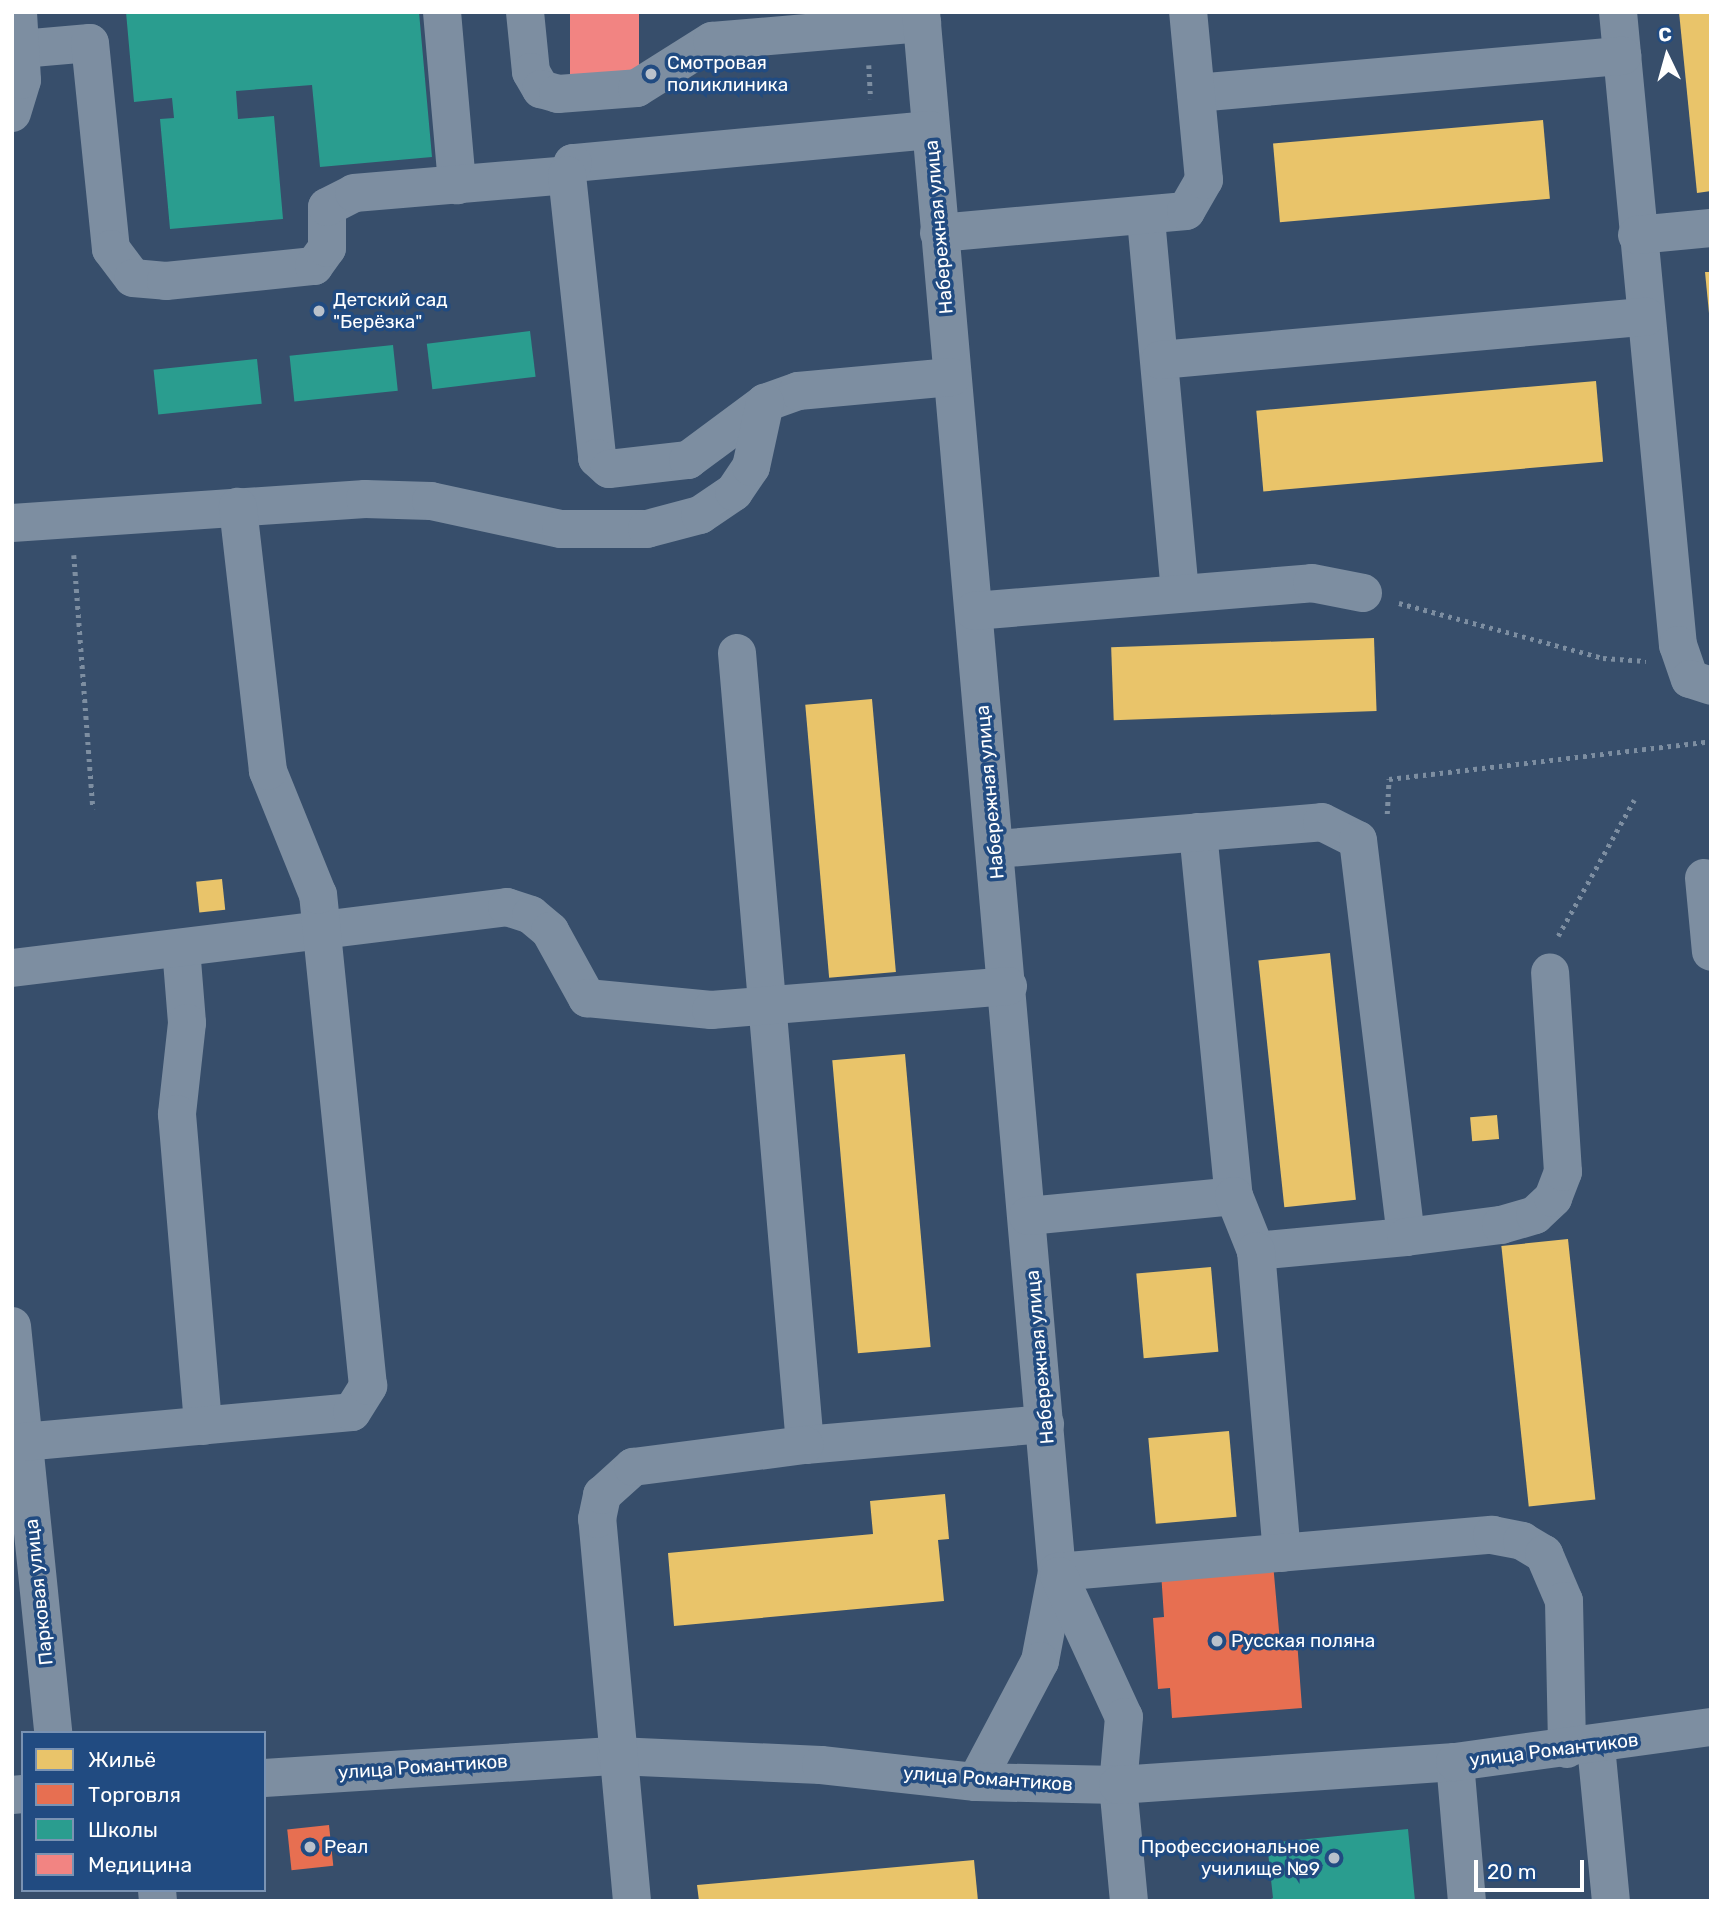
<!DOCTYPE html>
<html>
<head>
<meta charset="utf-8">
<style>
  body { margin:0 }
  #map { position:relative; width:1723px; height:1913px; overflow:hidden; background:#374e6b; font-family:Rubik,sans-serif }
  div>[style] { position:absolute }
  .homes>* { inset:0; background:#e9c46a; transform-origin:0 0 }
  .shops>* { inset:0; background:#e76f51; transform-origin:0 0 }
  .schools>* { inset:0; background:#2a9d8f; transform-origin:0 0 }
  .health>* { inset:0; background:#f28482; transform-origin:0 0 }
  .path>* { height:4.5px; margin-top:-2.25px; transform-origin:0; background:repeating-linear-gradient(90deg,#7d8ea1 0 3.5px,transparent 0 8.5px) }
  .minor>* { height:38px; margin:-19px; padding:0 19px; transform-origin:19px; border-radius:19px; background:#7d8ea1 }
  .dots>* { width:19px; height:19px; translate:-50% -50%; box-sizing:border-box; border:4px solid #214b81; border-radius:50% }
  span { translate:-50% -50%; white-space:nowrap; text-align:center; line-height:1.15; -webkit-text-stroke:7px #214b81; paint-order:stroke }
  .poi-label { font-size:19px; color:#fff }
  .left { translate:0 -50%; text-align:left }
  .right { translate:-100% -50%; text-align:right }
  .street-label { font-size:19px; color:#fff }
  .frame { position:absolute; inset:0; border:14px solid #fff; pointer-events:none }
  .legend { position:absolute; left:21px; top:1731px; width:245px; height:161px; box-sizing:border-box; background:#214b81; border:2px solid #7a93b3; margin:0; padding:9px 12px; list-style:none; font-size:21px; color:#fff }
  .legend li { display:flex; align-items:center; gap:14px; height:35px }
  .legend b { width:35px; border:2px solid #7a93b3 }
  .north { position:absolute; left:1632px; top:21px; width:70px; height:70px; -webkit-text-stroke:5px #214b81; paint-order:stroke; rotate:355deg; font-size:19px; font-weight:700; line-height:28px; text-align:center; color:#fff }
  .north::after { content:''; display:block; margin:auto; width:24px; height:32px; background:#fff; clip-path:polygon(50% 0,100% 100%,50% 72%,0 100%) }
  .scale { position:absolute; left:1474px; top:1860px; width:110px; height:32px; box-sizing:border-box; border:4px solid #fff; border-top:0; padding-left:9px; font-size:21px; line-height:24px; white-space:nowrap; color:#fff; -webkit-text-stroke:5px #214b81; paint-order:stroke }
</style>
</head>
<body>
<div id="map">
  <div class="homes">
    <div style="clip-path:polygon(1679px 12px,1711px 12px,1711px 191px,1697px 193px)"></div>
    <div style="left:1543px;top:120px;width:79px;height:271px;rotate:85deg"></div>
    <div style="clip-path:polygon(1705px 272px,1711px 272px,1711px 313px,1709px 313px)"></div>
    <div style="left:1596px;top:381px;width:81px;height:341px;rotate:85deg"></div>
    <div style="left:1374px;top:638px;width:73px;height:263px;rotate:88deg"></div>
    <div style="left:872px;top:699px;width:274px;height:67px;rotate:85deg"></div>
    <div style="left:222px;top:879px;width:31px;height:26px;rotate:84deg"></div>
    <div style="left:1330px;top:953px;width:248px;height:72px;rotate:84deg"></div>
    <div style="left:905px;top:1054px;width:294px;height:73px;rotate:85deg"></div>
    <div style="left:1497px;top:1115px;width:24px;height:27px;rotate:85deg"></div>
    <div style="left:1568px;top:1239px;width:262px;height:67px;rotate:84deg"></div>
    <div style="left:1211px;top:1267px;width:85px;height:75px;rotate:85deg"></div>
    <div style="left:1229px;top:1431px;width:86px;height:81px;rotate:85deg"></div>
    <div style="clip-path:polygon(945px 1494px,949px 1539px,938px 1540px,944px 1601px,674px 1626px,668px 1553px,873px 1534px,870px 1501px)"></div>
    <div style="clip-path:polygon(974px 1860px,978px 1901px,699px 1901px,697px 1885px)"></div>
  </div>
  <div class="shops">
    <div style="clip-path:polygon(1273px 1563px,1280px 1642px,1297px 1640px,1302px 1708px,1172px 1718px,1170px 1688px,1158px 1689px,1153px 1618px,1164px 1617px,1161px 1572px)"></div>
    <div style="left:329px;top:1825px;width:41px;height:42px;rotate:84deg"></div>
  </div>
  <div class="schools">
    <div style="clip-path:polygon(126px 12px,419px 12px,432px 157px,320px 167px,312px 85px,236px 91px,238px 119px,274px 116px,283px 219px,170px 229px,160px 119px,174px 118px,172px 98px,134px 102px)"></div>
    <div style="left:530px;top:331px;width:46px;height:104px;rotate:83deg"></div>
    <div style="left:393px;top:345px;width:46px;height:104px;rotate:84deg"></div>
    <div style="left:257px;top:359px;width:45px;height:104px;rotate:84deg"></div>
    <div style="clip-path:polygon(1408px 1829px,1415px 1901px,1267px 1901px,1273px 1898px,1267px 1843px)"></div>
  </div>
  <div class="health">
    <div style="left:570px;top:12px;width:69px;height:62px"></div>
  </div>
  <div class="path">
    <div style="left:869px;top:65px;width:34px;rotate:87deg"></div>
    <div style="left:74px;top:555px;width:255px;rotate:85.7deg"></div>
    <div style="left:1399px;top:603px;width:211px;rotate:15.1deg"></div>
    <div style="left:1603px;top:658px;width:43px;rotate:4deg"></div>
    <div style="left:1387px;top:814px;width:35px;rotate:-87deg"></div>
    <div style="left:1389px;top:779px;width:324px;rotate:-6.7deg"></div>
    <div style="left:1558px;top:936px;width:156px;rotate:-60.8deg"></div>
  </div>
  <div class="minor">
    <div style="left:442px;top:12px;width:174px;rotate:85deg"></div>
    <div style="left:525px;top:12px;width:60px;rotate:84.3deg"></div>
    <div style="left:531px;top:72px;width:20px;rotate:60deg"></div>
    <div style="left:541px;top:89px;width:18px;rotate:16deg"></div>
    <div style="left:558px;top:94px;width:79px;rotate:-4.3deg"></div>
    <div style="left:637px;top:88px;width:89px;rotate:-32.1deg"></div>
    <div style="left:712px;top:41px;width:211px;rotate:-4.9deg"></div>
    <div style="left:921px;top:12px;width:1566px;rotate:85.02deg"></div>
    <div style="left:1057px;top:1572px;width:91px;rotate:100.8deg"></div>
    <div style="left:1040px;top:1661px;width:137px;rotate:117.9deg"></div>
    <div style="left:1618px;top:12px;width:636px;rotate:84.59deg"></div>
    <div style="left:1678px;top:645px;width:36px;rotate:71deg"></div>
    <div style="left:1690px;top:679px;width:22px;rotate:18deg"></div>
    <div style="left:21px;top:49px;width:69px;rotate:-5deg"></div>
    <div style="left:90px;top:43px;width:207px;rotate:84.2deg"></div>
    <div style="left:111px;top:249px;width:36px;rotate:53deg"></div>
    <div style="left:133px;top:278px;width:33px;rotate:5deg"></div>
    <div style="left:166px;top:281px;width:149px;rotate:-5.8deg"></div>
    <div style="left:314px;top:266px;width:22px;rotate:-54deg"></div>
    <div style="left:327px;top:248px;width:41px;rotate:-90deg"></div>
    <div style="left:327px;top:207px;width:30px;rotate:-27deg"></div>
    <div style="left:354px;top:193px;width:214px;rotate:-4.8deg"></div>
    <div style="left:1196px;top:93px;width:428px;rotate:-5deg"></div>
    <div style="left:12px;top:113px;width:34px;rotate:-73deg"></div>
    <div style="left:22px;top:80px;width:68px;rotate:-93.4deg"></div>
    <div style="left:930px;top:130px;width:359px;rotate:174.7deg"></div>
    <div style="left:573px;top:163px;width:13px;rotate:117deg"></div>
    <div style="left:567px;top:175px;width:285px;rotate:83.9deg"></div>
    <div style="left:597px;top:458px;width:16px;rotate:43deg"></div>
    <div style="left:609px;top:469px;width:80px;rotate:-6.5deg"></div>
    <div style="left:688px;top:460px;width:96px;rotate:-36.5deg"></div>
    <div style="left:765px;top:403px;width:35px;rotate:-20deg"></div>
    <div style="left:798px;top:391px;width:154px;rotate:-5.2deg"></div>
    <div style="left:1146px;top:219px;width:375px;rotate:84.8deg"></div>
    <div style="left:939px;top:233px;width:248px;rotate:-5.1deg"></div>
    <div style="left:1186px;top:211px;width:36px;rotate:-60deg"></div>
    <div style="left:1204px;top:180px;width:169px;rotate:-95.4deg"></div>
    <div style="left:1637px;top:235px;width:74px;rotate:-5.4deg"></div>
    <div style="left:1160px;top:360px;width:488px;rotate:-5.1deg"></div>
    <div style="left:12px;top:523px;width:354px;rotate:-3.9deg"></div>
    <div style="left:365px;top:499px;width:66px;rotate:1.7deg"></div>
    <div style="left:431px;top:501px;width:133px;rotate:12.2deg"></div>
    <div style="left:561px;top:529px;width:86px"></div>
    <div style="left:647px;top:529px;width:55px;rotate:-14.8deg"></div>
    <div style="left:700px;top:515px;width:41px;rotate:-34.1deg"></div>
    <div style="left:734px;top:492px;width:30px;rotate:-56deg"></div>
    <div style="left:751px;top:467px;width:66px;rotate:-77.7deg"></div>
    <div style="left:974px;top:611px;width:339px;rotate:-4.7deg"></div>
    <div style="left:1312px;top:583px;width:52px;rotate:11.1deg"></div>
    <div style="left:737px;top:653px;width:795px;rotate:85.09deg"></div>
    <div style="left:805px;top:1445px;width:241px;rotate:-5deg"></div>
    <div style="left:1198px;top:832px;width:366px;rotate:84.4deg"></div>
    <div style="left:996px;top:849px;width:327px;rotate:-4.7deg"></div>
    <div style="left:1322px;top:822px;width:40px;rotate:26.6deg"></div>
    <div style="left:1358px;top:840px;width:400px;rotate:83.1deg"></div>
    <div style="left:1406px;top:1237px;width:151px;rotate:174.7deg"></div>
    <div style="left:1704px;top:878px;width:74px;rotate:84.6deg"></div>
    <div style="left:181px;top:948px;width:75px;rotate:85.4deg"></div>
    <div style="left:187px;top:1023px;width:92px;rotate:96.3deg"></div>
    <div style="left:177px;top:1114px;width:313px;rotate:85.2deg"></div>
    <div style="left:12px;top:968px;width:499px;rotate:-7deg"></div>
    <div style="left:507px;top:907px;width:25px;rotate:18deg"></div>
    <div style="left:531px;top:915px;width:25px;rotate:40deg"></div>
    <div style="left:550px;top:931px;width:77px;rotate:61.1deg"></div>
    <div style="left:587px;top:998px;width:125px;rotate:5.5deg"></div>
    <div style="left:711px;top:1010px;width:298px;rotate:-4.6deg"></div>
    <div style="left:1028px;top:1216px;width:207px;rotate:-5.5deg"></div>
    <div style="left:1234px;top:1196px;width:59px;rotate:68.2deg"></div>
    <div style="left:1256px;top:1251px;width:303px;rotate:85.1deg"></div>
    <div style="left:1406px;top:1237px;width:96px;rotate:-7.2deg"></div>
    <div style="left:1501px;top:1225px;width:35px;rotate:-16deg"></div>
    <div style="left:1535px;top:1215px;width:25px;rotate:-43deg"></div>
    <div style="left:1553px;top:1198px;width:28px;rotate:-69deg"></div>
    <div style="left:1563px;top:1172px;width:200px;rotate:-93.7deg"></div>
    <div style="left:12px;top:1326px;width:409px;rotate:84.2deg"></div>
    <div style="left:23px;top:1442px;width:330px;rotate:-5.2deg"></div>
    <div style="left:352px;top:1412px;width:31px;rotate:-58deg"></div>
    <div style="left:368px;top:1386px;width:494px;rotate:-95.8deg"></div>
    <div style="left:318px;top:895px;width:134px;rotate:-112deg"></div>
    <div style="left:268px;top:771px;width:266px;rotate:-96.5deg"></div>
    <div style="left:1057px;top:1572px;width:437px;rotate:-4.9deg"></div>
    <div style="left:1492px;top:1535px;width:31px;rotate:11deg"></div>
    <div style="left:1522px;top:1541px;width:26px;rotate:31deg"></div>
    <div style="left:1544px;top:1554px;width:51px;rotate:66.9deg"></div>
    <div style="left:1564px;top:1601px;width:148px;rotate:88.8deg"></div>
    <div style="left:1059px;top:1576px;width:155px;rotate:65.3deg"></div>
    <div style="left:1124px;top:1717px;width:68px;rotate:95deg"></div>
    <div style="left:1118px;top:1785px;width:117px;rotate:84.6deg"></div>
    <div style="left:1596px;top:1746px;width:156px;rotate:84.5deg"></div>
    <div style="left:1455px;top:1762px;width:140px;rotate:85.1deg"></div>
    <div style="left:264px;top:1778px;width:353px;rotate:-3.6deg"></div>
    <div style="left:616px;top:1756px;width:205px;rotate:2.5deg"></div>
    <div style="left:821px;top:1765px;width:156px;rotate:6.3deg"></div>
    <div style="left:976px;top:1782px;width:142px;rotate:1.2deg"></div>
    <div style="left:1118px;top:1785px;width:338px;rotate:-3.9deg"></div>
    <div style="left:1455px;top:1762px;width:258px;rotate:-7.8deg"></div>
    <div style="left:12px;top:1795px;width:11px;rotate:-5deg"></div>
    <div style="left:157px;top:1890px;width:11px;rotate:85deg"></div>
    <div style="left:632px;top:1901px;width:384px;rotate:-95.2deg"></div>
    <div style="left:597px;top:1519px;width:25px;rotate:-78deg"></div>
    <div style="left:602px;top:1495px;width:42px;rotate:-42.1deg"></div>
    <div style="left:633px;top:1467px;width:173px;rotate:-7.3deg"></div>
  </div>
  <div class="dots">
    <div style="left:651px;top:74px;background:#b9c1cb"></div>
    <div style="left:319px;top:311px;background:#b9c1cb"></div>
    <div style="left:1217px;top:1641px;background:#b9c1cb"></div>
    <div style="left:310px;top:1847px;background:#b9c1cb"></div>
    <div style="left:1334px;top:1858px;background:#b9c1cb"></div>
  </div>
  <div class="poi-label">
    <span class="left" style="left:667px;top:74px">Смотровая<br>поликлиника</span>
    <span class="left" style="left:333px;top:311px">Детский сад<br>"Берёзка"</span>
    <span class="left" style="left:1231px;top:1641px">Русская поляна</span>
    <span class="left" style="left:324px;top:1847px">Реал</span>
    <span class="right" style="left:1320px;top:1858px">Профессиональное<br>училище №9</span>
  </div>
  <div class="street-label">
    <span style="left:939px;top:227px;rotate:-95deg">Набережная улица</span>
    <span style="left:990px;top:792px;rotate:-95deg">Набережная улица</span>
    <span style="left:1040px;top:1357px;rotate:-95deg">Набережная улица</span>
    <span style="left:39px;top:1592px;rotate:-96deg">Парковая улица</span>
    <span style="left:1554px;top:1750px;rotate:-7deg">улица Романтиков</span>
    <span style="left:423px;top:1767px;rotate:-4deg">улица Романтиков</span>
    <span style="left:988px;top:1779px;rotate:4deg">улица Романтиков</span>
  </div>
  <div class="frame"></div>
  <ul class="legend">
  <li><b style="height:19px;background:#e9c46a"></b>Жильё</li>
  <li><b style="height:19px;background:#e76f51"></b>Торговля</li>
  <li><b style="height:19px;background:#2a9d8f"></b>Школы</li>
  <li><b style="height:19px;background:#f28482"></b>Медицина</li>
  </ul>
  <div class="north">С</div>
  <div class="scale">20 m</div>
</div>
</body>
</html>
